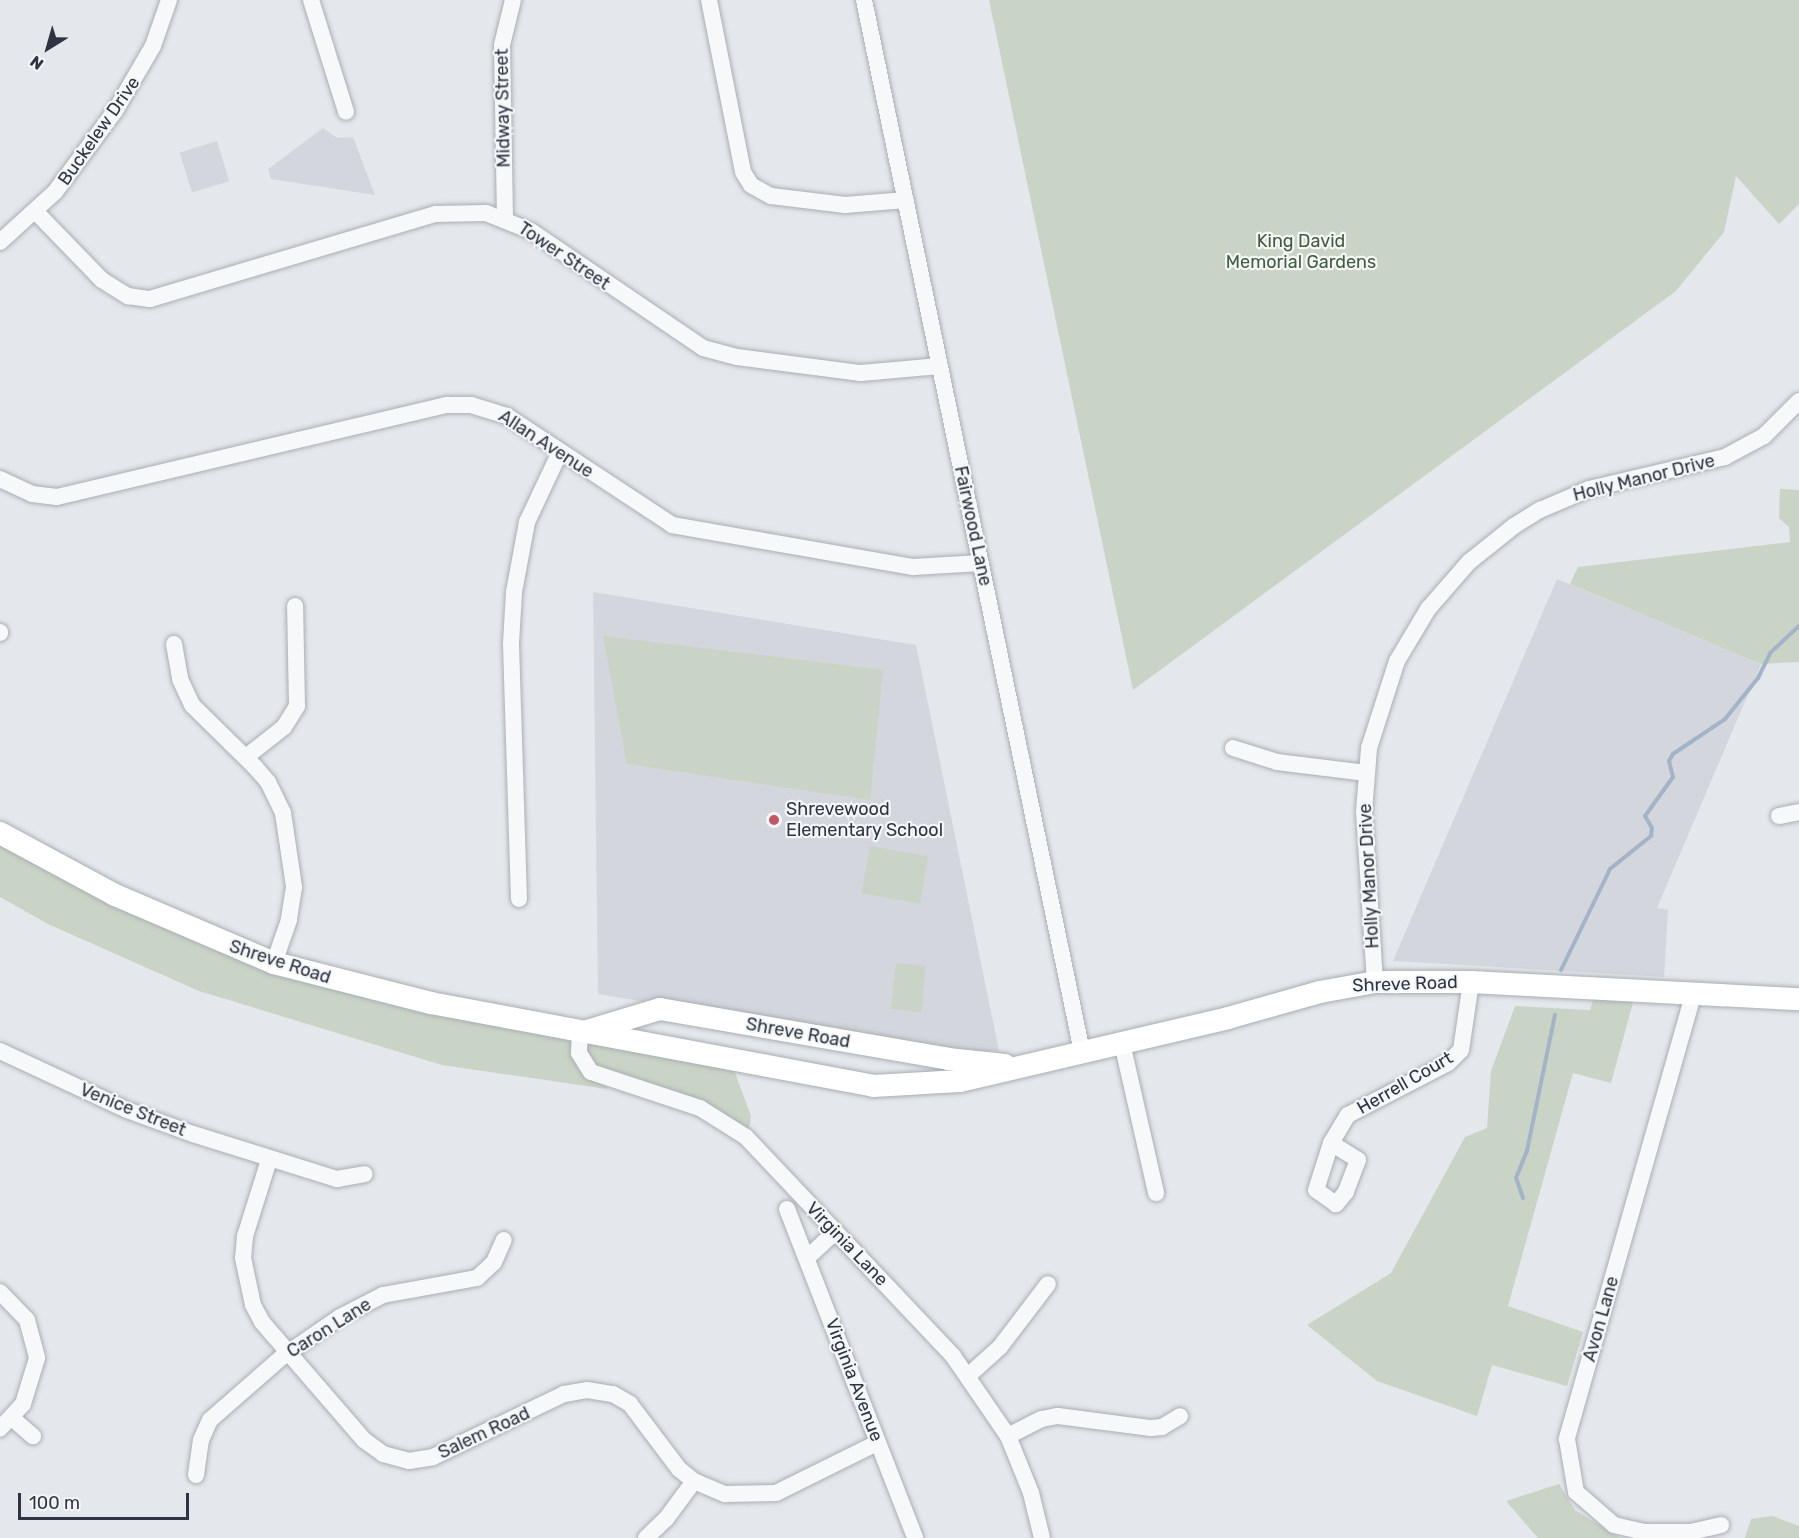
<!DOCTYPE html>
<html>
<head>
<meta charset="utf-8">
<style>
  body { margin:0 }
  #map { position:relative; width:1799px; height:1538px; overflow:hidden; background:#e4e7eb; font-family:Rubik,sans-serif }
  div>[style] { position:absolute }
  .built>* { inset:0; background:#d3d6dc; transform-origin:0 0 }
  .green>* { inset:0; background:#c9d4c6; transform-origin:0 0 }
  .stream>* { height:4px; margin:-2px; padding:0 2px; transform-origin:2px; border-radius:2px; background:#a4b3c7 }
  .roads { filter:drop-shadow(0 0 2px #aaaeb5) drop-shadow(0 0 2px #aaaeb5) }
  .minor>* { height:16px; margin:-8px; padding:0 8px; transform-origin:8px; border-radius:8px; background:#f7f8f9 }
  .major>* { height:22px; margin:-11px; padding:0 11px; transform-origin:11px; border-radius:11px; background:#fff }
  .dots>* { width:16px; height:16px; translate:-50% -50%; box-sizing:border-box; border:3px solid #f4f6f8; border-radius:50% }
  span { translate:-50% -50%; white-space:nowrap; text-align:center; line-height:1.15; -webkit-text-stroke:4.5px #f4f6f8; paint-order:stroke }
  .street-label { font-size:18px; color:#2e3441 }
  .park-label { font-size:18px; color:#415c3c }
  .poi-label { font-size:18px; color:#2e3441 }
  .left { translate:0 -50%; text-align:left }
  .north { position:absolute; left:18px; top:18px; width:60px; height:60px; -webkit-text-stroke:4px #f4f6f8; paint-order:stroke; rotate:217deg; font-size:16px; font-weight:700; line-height:24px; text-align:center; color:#2e3441 }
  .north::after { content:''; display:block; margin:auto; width:21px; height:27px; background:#2e3441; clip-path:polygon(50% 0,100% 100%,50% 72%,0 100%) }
  .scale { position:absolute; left:18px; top:1493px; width:171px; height:27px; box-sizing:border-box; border:3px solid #2e3441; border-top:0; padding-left:8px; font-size:18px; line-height:21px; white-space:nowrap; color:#2e3441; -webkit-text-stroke:4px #f4f6f8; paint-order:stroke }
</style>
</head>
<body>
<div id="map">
  <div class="built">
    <div style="clip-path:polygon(323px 128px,337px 138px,353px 137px,375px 195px,271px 179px,268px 169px)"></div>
    <div style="left:217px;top:141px;width:42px;height:39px;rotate:73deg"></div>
    <div style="clip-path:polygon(1557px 579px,1761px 664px,1657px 908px,1668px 910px,1664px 977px,1393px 961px)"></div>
    <div style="clip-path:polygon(593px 592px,916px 645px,999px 1051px,931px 1051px,598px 994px)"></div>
  </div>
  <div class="green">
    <div style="clip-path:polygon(989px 0,1799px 0,1799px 204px,1779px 224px,1736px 176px,1724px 232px,1676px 291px,1133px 690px)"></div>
    <div style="clip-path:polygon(1780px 489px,1799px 490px,1799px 662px,1761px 664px,1570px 584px,1578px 567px,1790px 542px,1789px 527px,1779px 518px)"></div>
    <div style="clip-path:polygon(603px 636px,883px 670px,870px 800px,627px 764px)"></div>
    <div style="clip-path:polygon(0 841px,141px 914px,556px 1034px,563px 1040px,733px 1067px,751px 1116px,749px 1130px,602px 1070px,607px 1089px,442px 1065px,199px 991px,48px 924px,0 897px)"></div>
    <div style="left:870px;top:846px;width:59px;height:48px;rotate:10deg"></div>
    <div style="left:896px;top:963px;width:30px;height:46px;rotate:6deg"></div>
    <div style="clip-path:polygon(1595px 995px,1634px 999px,1611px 1083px,1573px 1073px,1508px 1306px,1583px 1332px,1567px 1386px,1492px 1365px,1477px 1416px,1377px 1381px,1307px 1325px,1391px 1273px,1465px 1137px,1487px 1128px,1491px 1071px,1515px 1006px,1590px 1010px)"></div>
    <div style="clip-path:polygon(1559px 1484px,1575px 1510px,1620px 1538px,1538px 1538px,1506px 1501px)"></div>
    <div style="clip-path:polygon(1772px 1516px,1799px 1526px,1799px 1538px,1745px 1538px,1751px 1519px)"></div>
  </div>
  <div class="stream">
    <div style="left:1561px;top:970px;width:112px;rotate:-64.1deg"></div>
    <div style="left:1610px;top:869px;width:53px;rotate:-38.8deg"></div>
    <div style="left:1651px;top:836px;width:8px;rotate:-83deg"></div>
    <div style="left:1652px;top:828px;width:14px;rotate:-120deg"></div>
    <div style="left:1645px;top:816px;width:48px;rotate:-54.3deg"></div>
    <div style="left:1673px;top:777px;width:16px;rotate:-104deg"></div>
    <div style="left:1669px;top:761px;width:8px;rotate:-60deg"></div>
    <div style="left:1673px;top:754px;width:63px;rotate:-33.9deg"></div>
    <div style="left:1725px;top:719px;width:53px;rotate:-51.2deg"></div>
    <div style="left:1758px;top:678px;width:28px;rotate:-64deg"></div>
    <div style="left:1770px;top:653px;width:40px;rotate:-43deg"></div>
    <div style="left:1523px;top:1198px;width:21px;rotate:-109deg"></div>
    <div style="left:1516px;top:1178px;width:29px;rotate:-68deg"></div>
    <div style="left:1527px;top:1151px;width:139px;rotate:-78.4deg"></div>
  </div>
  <div class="roads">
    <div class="minor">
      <div style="left:311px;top:0;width:117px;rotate:72.6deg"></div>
      <div style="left:709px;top:0;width:175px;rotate:78.8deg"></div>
      <div style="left:743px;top:172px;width:15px;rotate:58deg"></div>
      <div style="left:751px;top:185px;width:23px;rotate:29deg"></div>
      <div style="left:771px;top:196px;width:75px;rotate:6.9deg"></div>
      <div style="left:845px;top:205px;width:61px;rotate:-4.7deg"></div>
      <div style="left:864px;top:0;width:1074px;rotate:78.29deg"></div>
      <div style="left:36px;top:212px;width:95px;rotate:45.9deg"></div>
      <div style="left:102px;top:280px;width:31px;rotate:32deg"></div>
      <div style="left:128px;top:296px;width:22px;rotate:8deg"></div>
      <div style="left:150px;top:299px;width:298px;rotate:-16.6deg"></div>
      <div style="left:436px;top:214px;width:50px;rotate:-1.1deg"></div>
      <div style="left:486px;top:213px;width:48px;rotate:21.8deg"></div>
      <div style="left:531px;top:231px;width:208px;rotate:34.2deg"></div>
      <div style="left:703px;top:348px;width:35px;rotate:15deg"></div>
      <div style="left:737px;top:357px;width:125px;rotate:7.4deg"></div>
      <div style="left:861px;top:373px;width:79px;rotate:-5.1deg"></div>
      <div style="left:505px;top:218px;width:173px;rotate:-91deg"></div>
      <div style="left:502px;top:45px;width:46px;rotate:-76.3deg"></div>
      <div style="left:0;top:242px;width:74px;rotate:-42.3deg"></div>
      <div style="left:55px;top:192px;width:101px;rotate:-53.5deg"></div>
      <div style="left:115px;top:111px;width:75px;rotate:-59.7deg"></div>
      <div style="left:153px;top:46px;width:49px;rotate:-70.8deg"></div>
      <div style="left:0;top:479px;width:35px;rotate:25deg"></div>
      <div style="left:32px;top:494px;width:25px;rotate:7deg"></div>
      <div style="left:57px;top:497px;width:401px;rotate:-13.3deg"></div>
      <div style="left:447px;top:405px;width:24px"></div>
      <div style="left:471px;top:405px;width:38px;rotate:17deg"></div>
      <div style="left:507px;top:416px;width:198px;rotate:33.4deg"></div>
      <div style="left:672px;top:525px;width:245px;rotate:9.9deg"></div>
      <div style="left:913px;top:567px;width:68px;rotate:-3.4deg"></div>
      <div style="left:0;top:633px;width:1px;rotate:-90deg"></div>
      <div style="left:174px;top:644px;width:36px;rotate:80deg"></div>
      <div style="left:180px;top:679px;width:29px;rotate:65deg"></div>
      <div style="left:192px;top:705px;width:88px;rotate:44.5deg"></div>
      <div style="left:255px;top:767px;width:20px;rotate:49deg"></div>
      <div style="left:268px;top:782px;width:34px;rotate:64deg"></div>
      <div style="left:283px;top:813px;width:75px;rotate:81.5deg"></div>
      <div style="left:294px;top:887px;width:33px;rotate:99deg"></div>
      <div style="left:289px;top:920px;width:46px;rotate:109.2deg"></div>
      <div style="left:1233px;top:748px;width:46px;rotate:17.7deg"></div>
      <div style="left:1277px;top:762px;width:90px;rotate:7deg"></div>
      <div style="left:246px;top:757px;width:48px;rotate:-38.3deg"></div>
      <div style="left:284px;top:727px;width:25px;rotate:-58deg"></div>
      <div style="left:297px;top:706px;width:100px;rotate:-91.1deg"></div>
      <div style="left:1779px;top:816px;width:20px;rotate:-11deg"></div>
      <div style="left:519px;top:899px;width:256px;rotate:-91.8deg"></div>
      <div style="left:511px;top:643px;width:51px;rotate:-86.6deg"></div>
      <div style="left:514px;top:592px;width:71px;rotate:-79.5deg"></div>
      <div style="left:527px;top:522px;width:77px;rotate:-64.8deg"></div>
      <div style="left:1375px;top:982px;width:170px;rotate:-93.7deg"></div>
      <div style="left:1364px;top:812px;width:64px;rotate:-85.5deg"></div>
      <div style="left:1369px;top:748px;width:91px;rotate:-72.2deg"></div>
      <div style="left:1397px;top:661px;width:61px;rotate:-59.2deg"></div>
      <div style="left:1428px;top:609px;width:62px;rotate:-48.9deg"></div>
      <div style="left:1469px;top:562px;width:58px;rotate:-38.7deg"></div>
      <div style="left:1514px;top:526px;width:31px;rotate:-32deg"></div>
      <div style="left:1540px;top:510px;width:53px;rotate:-23.2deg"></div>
      <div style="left:1589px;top:489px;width:140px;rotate:-13.2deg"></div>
      <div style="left:1725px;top:457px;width:44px;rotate:-28.3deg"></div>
      <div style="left:1764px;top:436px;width:49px;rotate:-45deg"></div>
      <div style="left:1694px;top:992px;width:465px;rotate:105.9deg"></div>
      <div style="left:1567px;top:1439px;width:54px;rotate:80.4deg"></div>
      <div style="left:1576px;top:1492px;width:50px;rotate:41deg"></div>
      <div style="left:1614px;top:1525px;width:31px;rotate:13deg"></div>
      <div style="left:1644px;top:1532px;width:47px"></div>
      <div style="left:1691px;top:1532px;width:31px;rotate:-13deg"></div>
      <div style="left:580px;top:1032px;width:21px;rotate:93deg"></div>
      <div style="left:579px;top:1053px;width:22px;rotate:58deg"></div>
      <div style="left:591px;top:1072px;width:115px;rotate:18.3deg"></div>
      <div style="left:700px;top:1108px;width:54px;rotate:32.2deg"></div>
      <div style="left:746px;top:1137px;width:301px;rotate:46.6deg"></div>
      <div style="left:953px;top:1356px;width:97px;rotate:55.5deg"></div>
      <div style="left:1008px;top:1436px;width:61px;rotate:68deg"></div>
      <div style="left:1031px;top:1493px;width:46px;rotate:76.3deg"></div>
      <div style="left:1122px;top:1043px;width:154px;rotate:77.2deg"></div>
      <div style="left:0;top:1051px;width:140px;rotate:24.9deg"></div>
      <div style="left:127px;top:1110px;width:70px;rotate:20deg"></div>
      <div style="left:193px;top:1134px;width:151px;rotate:17.4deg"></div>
      <div style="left:337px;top:1179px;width:28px;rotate:-10deg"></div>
      <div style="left:1331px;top:1143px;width:33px;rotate:-59deg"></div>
      <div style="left:1348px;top:1115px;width:113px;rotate:-27.5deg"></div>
      <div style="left:1448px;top:1063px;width:18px;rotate:-45deg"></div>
      <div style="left:1461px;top:1050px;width:69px;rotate:-81.6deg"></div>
      <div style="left:1331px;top:1143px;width:32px;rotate:32deg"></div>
      <div style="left:1358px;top:1160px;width:34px;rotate:111deg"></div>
      <div style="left:1346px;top:1192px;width:16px;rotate:130deg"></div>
      <div style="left:1336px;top:1204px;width:24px;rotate:-145deg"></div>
      <div style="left:1316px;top:1190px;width:49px;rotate:-72.3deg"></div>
      <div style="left:269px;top:1160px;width:80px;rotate:107.5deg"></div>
      <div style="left:245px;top:1236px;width:22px;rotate:95deg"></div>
      <div style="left:243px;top:1258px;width:48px;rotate:78deg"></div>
      <div style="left:253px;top:1305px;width:19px;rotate:62deg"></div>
      <div style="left:262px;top:1322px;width:156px;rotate:49.2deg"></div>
      <div style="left:364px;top:1440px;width:24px;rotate:36deg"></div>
      <div style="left:383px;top:1454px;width:27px;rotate:15deg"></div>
      <div style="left:409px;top:1461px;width:24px;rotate:-9deg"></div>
      <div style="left:433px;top:1457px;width:145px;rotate:-25.7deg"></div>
      <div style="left:564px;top:1394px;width:23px;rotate:-10deg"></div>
      <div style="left:587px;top:1390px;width:26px;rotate:9deg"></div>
      <div style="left:613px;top:1394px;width:20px;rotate:30deg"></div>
      <div style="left:630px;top:1404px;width:81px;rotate:53deg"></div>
      <div style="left:679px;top:1469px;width:19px;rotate:39deg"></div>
      <div style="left:694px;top:1481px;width:34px;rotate:23deg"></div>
      <div style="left:725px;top:1494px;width:51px;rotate:-1.1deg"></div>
      <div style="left:776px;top:1493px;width:113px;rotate:-26.3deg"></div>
      <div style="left:787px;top:1209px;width:353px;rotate:68.7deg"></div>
      <div style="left:807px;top:1258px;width:38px;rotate:-43deg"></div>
      <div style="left:0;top:1292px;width:39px;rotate:46deg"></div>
      <div style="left:27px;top:1320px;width:39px;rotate:75deg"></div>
      <div style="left:37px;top:1358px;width:48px;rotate:106.9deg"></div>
      <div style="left:23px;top:1404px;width:34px;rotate:133deg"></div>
      <div style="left:969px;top:1375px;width:42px;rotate:-42.1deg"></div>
      <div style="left:1000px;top:1347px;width:79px;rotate:-52.7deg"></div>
      <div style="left:12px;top:1418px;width:28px;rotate:41deg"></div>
      <div style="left:1008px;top:1436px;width:38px;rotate:-27deg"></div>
      <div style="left:1042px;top:1419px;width:16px;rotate:-11deg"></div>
      <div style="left:1058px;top:1416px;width:94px;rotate:7.4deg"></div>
      <div style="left:1151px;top:1428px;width:11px;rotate:-5deg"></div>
      <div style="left:1162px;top:1427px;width:21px;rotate:-31deg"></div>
      <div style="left:196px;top:1475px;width:35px;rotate:-82deg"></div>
      <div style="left:201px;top:1440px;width:22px;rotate:-66deg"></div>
      <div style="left:210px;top:1420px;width:96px;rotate:-41.2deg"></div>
      <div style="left:282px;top:1357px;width:70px;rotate:-34.6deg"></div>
      <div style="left:340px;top:1317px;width:48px;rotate:-27.1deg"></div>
      <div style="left:383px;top:1295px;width:96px;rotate:-10.3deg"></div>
      <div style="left:477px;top:1278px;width:23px;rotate:-43deg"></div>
      <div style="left:494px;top:1262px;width:24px;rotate:-66deg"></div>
      <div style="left:646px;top:1538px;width:28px;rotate:-44deg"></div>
      <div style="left:666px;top:1519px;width:47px;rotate:-53.6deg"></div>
    </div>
    <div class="major">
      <div style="left:0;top:833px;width:131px;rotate:28.3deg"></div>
      <div style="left:115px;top:895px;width:173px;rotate:23.2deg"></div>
      <div style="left:274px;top:963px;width:162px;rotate:14.3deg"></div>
      <div style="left:431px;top:1003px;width:450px;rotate:10.6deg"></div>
      <div style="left:873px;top:1086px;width:87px;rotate:-3.3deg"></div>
      <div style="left:960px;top:1081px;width:275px;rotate:-13.2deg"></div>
      <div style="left:1228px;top:1018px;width:96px;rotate:-15.8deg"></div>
      <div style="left:1320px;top:992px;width:56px;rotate:-10.3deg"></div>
      <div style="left:1375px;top:982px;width:96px"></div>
      <div style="left:1471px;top:982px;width:328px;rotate:3deg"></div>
      <div style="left:587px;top:1031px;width:76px;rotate:-16.8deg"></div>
      <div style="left:660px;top:1009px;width:292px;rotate:9.8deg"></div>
      <div style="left:948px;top:1059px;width:57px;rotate:6deg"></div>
    </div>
  </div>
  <div class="dots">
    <div style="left:774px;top:820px;background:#c15863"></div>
  </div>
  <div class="street-label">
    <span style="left:503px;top:108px;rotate:-91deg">Midway Street</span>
    <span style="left:99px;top:131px;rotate:-55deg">Buckelew Drive</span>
    <span style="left:564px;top:256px;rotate:34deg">Tower Street</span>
    <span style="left:546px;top:444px;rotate:33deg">Allan Avenue</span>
    <span style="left:1644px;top:478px;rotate:-14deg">Holly Manor Drive</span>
    <span style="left:973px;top:526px;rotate:78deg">Fairwood Lane</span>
    <span style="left:1369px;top:876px;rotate:-93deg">Holly Manor Drive</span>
    <span style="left:280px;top:962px;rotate:18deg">Shreve Road</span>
    <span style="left:1405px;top:984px;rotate:-2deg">Shreve Road</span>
    <span style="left:798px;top:1033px;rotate:10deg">Shreve Road</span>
    <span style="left:1405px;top:1083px;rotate:-30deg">Herrell Court</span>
    <span style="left:133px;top:1110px;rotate:22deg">Venice Street</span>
    <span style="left:847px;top:1244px;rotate:46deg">Virginia Lane</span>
    <span style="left:1601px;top:1319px;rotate:-74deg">Avon Lane</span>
    <span style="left:329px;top:1328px;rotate:-32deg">Caron Lane</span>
    <span style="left:854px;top:1380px;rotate:69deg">Virginia Avenue</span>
    <span style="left:484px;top:1433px;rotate:-25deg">Salem Road</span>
  </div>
  <div class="park-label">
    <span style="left:1301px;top:252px">King David<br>Memorial Gardens</span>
  </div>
  <div class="poi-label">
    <span class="left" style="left:786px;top:820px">Shrevewood<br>Elementary School</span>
  </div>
  <div class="north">N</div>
  <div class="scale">100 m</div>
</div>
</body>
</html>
